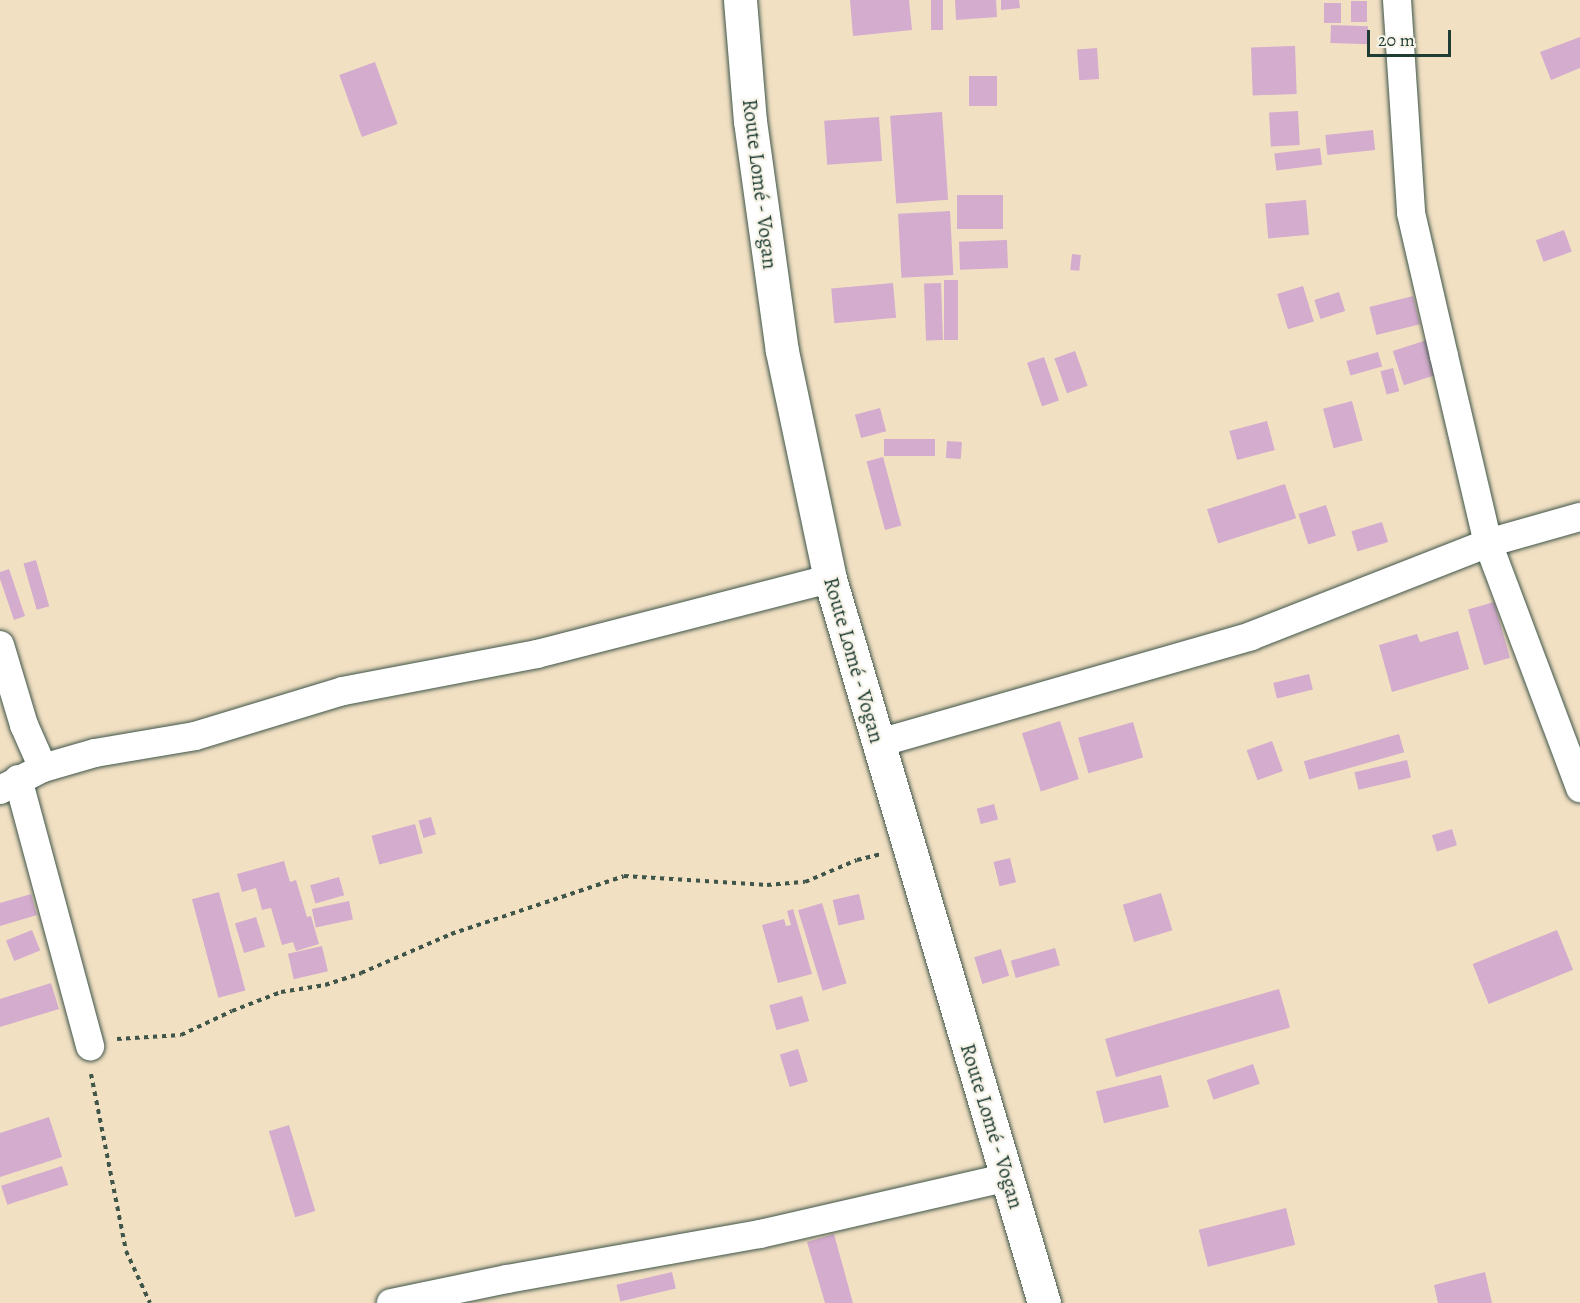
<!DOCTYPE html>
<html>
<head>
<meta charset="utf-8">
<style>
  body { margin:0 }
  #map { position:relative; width:1580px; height:1303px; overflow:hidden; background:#f2e0c3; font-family:Alegreya,serif }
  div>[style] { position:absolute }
  .building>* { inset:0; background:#d4accd; transform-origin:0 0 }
  .path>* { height:4px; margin-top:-2px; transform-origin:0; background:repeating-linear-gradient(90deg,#3f5549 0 4.5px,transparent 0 9px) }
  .roads { filter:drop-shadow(0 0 2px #3f5549) drop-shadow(0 0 2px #3f5549) }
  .minor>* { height:28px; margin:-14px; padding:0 14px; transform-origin:14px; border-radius:14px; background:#fff }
  .major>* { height:33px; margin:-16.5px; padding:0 16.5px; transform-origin:16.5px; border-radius:16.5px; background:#fff }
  span { translate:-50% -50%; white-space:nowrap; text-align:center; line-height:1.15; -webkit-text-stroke:4.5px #f7f3e8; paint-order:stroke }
  .street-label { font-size:21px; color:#1f3d34 }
  .scale { position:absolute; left:1367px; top:30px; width:84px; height:27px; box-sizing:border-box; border:3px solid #1f3d34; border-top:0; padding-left:8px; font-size:18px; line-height:21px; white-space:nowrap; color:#1f3d34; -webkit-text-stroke:4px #f7f3e8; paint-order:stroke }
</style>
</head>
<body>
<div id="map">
  <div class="building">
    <div style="clip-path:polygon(850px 0,909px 0,912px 30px,853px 36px)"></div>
    <div style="left:931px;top:0;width:12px;height:30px"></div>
    <div style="clip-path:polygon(955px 0,996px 0,997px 17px,956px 20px)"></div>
    <div style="clip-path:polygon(1001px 0,1019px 0,1020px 8px,1001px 10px)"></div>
    <div style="left:1351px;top:1px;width:16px;height:21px"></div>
    <div style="left:1324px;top:3px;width:17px;height:20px"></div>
    <div style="left:1331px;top:25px;width:37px;height:18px;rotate:2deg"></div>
    <div style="clip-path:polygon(1580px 37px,1580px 68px,1551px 80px,1540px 52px)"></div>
    <div style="left:1295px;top:46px;width:48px;height:44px;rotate:88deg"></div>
    <div style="left:1097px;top:48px;width:31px;height:20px;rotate:86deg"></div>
    <div style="left:375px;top:62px;width:66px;height:38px;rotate:70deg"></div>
    <div style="left:969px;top:76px;width:28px;height:30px"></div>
    <div style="left:1298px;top:111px;width:34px;height:29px;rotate:87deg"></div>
    <div style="left:942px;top:112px;width:88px;height:52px;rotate:86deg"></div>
    <div style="left:879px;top:117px;width:44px;height:55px;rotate:86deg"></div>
    <div style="left:1373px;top:130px;width:20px;height:48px;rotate:84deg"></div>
    <div style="left:1320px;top:148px;width:17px;height:46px;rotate:83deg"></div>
    <div style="left:1003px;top:195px;width:34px;height:46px;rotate:90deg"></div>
    <div style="left:1306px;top:200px;width:35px;height:41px;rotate:85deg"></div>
    <div style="left:950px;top:211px;width:64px;height:52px;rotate:87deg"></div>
    <div style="left:1564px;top:230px;width:23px;height:30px;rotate:70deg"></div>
    <div style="left:1007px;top:240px;width:28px;height:48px;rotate:88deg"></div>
    <div style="left:1072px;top:254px;width:9px;height:16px;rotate:6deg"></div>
    <div style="left:944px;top:280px;width:14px;height:60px"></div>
    <div style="left:893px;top:283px;width:35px;height:62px;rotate:85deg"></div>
    <div style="left:941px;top:283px;width:57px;height:17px;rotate:88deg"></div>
    <div style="left:1303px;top:286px;width:37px;height:27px;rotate:73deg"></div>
    <div style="left:1339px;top:292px;width:20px;height:26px;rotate:72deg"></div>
    <div style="left:1413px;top:296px;width:29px;height:45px;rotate:76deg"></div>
    <div style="left:1427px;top:340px;width:36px;height:36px;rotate:72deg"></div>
    <div style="left:1075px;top:351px;width:37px;height:22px;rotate:70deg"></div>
    <div style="left:1378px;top:352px;width:15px;height:33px;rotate:74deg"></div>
    <div style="left:1044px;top:357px;width:46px;height:18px;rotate:71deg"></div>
    <div style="left:1393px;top:368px;width:24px;height:13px;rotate:75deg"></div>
    <div style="left:1352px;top:401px;width:41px;height:30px;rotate:75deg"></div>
    <div style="left:880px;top:408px;width:24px;height:26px;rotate:75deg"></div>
    <div style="left:1267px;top:421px;width:30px;height:39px;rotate:75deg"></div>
    <div style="left:884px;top:439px;width:51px;height:17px"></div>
    <div style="left:947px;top:441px;width:15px;height:17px;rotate:4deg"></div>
    <div style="left:883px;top:457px;width:71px;height:17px;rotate:75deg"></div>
    <div style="left:1285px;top:484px;width:36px;height:82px;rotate:72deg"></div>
    <div style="left:1326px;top:505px;width:32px;height:29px;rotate:72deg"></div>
    <div style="left:1382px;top:522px;width:21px;height:32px;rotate:73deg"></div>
    <div style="left:36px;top:560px;width:48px;height:13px;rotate:74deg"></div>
    <div style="clip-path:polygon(9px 569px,25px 616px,14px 620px,0 579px,0 572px)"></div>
    <div style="left:1494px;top:602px;width:58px;height:27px;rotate:74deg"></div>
    <div style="clip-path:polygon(1458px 631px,1469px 669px,1392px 692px,1379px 645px,1417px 634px,1420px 642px)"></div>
    <div style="left:1309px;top:674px;width:16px;height:37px;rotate:76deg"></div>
    <div style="left:1060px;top:721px;width:61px;height:40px;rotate:72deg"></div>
    <div style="left:1133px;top:722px;width:37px;height:57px;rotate:74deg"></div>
    <div style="left:1399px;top:734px;width:19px;height:99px;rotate:74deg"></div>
    <div style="left:1272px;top:741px;width:32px;height:27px;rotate:70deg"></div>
    <div style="left:1407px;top:760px;width:18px;height:54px;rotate:77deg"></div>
    <div style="left:994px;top:804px;width:16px;height:18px;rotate:75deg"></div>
    <div style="left:431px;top:817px;width:18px;height:13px;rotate:74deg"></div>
    <div style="left:415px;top:824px;width:30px;height:45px;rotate:75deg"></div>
    <div style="left:1452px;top:829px;width:17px;height:21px;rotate:73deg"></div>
    <div style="left:1010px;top:858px;width:25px;height:17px;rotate:76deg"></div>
    <div style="clip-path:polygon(284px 861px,290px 882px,296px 880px,307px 917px,311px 916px,319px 944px,296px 951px,293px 942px,282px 945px,271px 908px,262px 910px,256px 888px,242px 892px,237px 874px)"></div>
    <div style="left:339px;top:877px;width:19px;height:30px;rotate:74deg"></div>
    <div style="left:219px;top:892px;width:102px;height:28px;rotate:75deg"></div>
    <div style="left:1161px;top:893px;width:39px;height:40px;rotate:73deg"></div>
    <div style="clip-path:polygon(31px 894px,37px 915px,0 926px,0 903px)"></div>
    <div style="left:859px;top:894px;width:26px;height:27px;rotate:77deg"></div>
    <div style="left:349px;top:901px;width:19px;height:38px;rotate:78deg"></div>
    <div style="left:822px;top:903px;width:84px;height:25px;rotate:73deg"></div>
    <div style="clip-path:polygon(793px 909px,812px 974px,778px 983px,762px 925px,784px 919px,786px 926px,791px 925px,787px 911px)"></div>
    <div style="left:256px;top:917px;width:31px;height:22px;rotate:73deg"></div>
    <div style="left:32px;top:930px;width:22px;height:28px;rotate:68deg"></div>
    <div style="left:1557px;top:930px;width:43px;height:91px;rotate:68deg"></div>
    <div style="left:322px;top:946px;width:26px;height:35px;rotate:77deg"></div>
    <div style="left:1055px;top:948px;width:18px;height:46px;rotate:74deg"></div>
    <div style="left:1001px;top:949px;width:28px;height:28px;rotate:73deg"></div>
    <div style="clip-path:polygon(51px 983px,59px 1009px,0 1027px,0 999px)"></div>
    <div style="left:1279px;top:989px;width:40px;height:181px;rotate:74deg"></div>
    <div style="left:802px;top:996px;width:26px;height:34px;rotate:74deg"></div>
    <div style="left:798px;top:1049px;width:34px;height:19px;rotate:73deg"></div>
    <div style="left:1253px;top:1064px;width:21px;height:49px;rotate:71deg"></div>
    <div style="left:1161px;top:1075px;width:33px;height:67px;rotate:76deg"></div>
    <div style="clip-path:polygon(49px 1117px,62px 1157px,0 1177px,0 1133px)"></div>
    <div style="left:289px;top:1125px;width:90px;height:21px;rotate:73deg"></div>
    <div style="left:62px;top:1166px;width:20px;height:64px;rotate:72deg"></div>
    <div style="left:1286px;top:1208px;width:38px;height:90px;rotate:76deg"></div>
    <div style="clip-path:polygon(834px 1234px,853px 1303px,825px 1303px,807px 1242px)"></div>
    <div style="left:672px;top:1272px;width:17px;height:57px;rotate:77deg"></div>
    <div style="clip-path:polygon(1485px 1272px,1492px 1303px,1438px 1303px,1434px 1285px)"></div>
  </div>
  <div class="path">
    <div style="left:117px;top:1039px;width:64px;rotate:-3.6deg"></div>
    <div style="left:181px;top:1035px;width:56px;rotate:-25.2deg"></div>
    <div style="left:232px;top:1011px;width:53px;rotate:-21.2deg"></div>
    <div style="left:281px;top:992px;width:45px;rotate:-9deg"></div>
    <div style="left:325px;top:985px;width:38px;rotate:-18deg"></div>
    <div style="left:361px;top:973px;width:98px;rotate:-23.4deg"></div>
    <div style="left:451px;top:934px;width:182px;rotate:-18.5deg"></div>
    <div style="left:624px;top:876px;width:143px;rotate:3.6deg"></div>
    <div style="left:767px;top:885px;width:38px;rotate:-5deg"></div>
    <div style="left:805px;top:882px;width:56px;rotate:-22.9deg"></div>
    <div style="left:857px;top:860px;width:25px;rotate:-14deg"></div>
    <div style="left:91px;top:1074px;width:180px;rotate:78.8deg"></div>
    <div style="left:126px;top:1251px;width:57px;rotate:65.2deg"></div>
  </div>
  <div class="roads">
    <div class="minor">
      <div style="left:1397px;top:0;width:213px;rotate:86.2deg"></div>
      <div style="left:1411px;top:213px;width:147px;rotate:77deg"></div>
      <div style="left:1444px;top:356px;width:192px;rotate:76.8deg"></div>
      <div style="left:1488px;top:543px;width:262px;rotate:69.4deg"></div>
      <div style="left:0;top:645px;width:84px;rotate:73.3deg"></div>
      <div style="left:24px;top:725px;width:47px;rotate:66.2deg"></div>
      <div style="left:879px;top:743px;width:387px;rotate:-16deg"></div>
      <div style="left:1251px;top:636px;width:255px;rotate:-21.4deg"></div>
      <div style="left:1488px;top:543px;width:96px;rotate:-15.8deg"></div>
      <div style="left:18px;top:779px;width:277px;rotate:74.9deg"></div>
      <div style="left:0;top:790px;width:48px;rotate:-27.1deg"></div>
      <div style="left:43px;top:768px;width:54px;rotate:-16.1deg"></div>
      <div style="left:95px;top:753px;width:101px;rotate:-9.6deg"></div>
      <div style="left:195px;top:736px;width:155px;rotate:-16.9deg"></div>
      <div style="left:343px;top:691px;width:197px;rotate:-10.8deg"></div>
      <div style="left:537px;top:654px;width:302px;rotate:-14.4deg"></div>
      <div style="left:391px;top:1303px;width:118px;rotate:-11.7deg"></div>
      <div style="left:507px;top:1279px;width:257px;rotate:-10.1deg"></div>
      <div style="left:760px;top:1234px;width:254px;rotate:-12.9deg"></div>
    </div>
    <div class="major">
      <div style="left:740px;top:0;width:121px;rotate:85.3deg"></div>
      <div style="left:750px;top:121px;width:232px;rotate:82.1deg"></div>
      <div style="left:782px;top:351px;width:233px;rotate:78.1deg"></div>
      <div style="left:830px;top:579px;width:755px;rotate:73.53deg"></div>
    </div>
  </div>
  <div class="street-label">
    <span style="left:760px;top:184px;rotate:83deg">Route Lomé - Vogan</span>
    <span style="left:854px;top:660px;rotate:74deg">Route Lomé - Vogan</span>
    <span style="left:992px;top:1126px;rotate:73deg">Route Lomé - Vogan</span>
  </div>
  <div class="scale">20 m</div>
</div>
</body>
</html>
